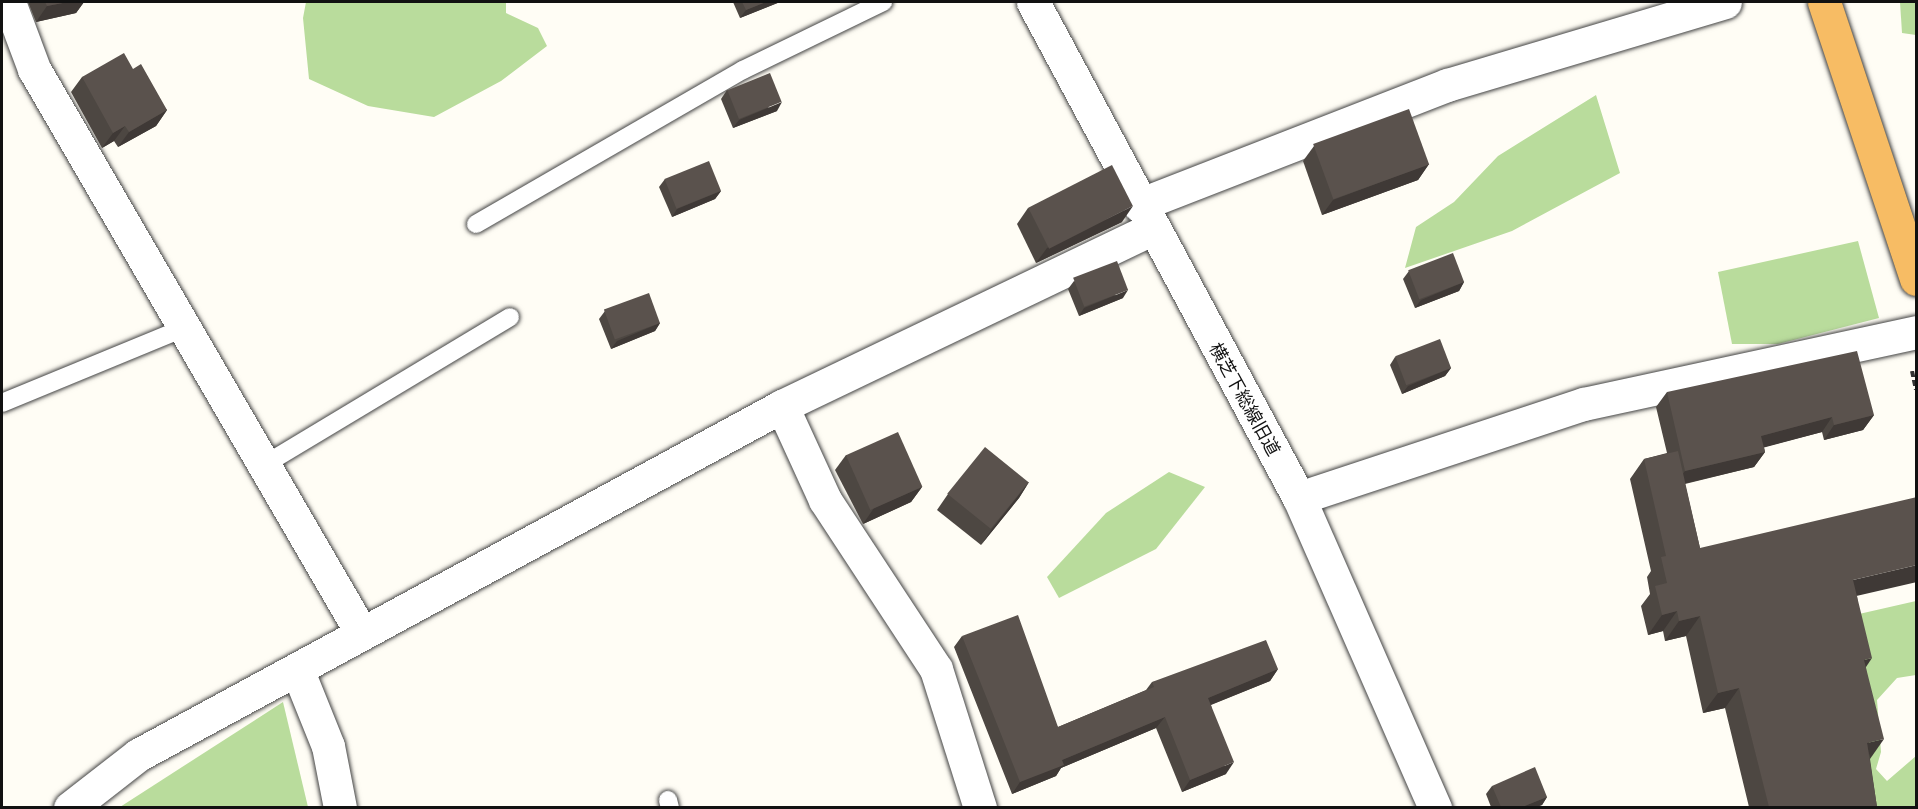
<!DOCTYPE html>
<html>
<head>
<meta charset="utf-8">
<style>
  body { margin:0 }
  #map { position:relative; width:1918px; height:809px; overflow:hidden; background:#fffdf5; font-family:"PT Serif","Noto Sans JP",serif }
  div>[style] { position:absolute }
  .forest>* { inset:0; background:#b9dc9c }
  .path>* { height:4px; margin-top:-2px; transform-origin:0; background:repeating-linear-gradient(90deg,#333 0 6px,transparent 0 9px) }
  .roads { filter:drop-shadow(0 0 2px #444) drop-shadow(0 0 2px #444) }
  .service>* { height:18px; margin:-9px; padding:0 9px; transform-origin:9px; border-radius:9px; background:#fff }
  .minor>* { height:33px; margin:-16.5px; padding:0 16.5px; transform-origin:16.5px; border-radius:16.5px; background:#fff }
  .trunk>* { height:33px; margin:-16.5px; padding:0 16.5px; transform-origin:16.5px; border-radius:16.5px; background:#f7bc64 }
  .wall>* { inset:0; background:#4d4742 }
  .shaded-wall>* { inset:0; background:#3f3936 }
  .building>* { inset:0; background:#5a524d; transform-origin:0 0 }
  span { translate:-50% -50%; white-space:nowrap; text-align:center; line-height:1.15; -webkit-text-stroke:6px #fff; paint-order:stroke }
  .street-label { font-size:18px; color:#111 }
  .frame { position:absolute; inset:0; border:3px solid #111; pointer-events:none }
</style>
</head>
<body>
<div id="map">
  <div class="forest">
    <div style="clip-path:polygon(306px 2px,506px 2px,506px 13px,538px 28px,547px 46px,501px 81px,434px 117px,368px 106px,309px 79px,303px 18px)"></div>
    <div style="clip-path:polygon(1900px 2px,1916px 2px,1916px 35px,1902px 33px)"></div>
    <div style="clip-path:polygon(1596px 95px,1620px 173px,1512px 231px,1405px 268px,1416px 227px,1454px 202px,1498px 156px)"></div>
    <div style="clip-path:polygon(1858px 241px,1879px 318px,1778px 344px,1732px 344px,1718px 272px)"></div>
    <div style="clip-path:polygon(1169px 472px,1205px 487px,1156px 549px,1059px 598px,1047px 577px,1106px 513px)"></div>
    <div style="clip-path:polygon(1916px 601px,1916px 675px,1897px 678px,1877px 700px,1881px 752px,1876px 769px,1887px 781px,1916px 756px,1916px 807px,1852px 807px,1859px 614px)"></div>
    <div style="clip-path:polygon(283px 702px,308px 807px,120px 807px)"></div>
  </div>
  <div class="path">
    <div style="left:1912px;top:371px;width:19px;rotate:78deg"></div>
  </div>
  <div class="roads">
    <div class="service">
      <div style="left:476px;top:224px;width:308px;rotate:-30deg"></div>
      <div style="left:743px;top:70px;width:156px;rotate:-25.9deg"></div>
      <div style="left:2px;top:403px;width:197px;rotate:-22.4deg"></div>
      <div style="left:264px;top:465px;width:287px;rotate:-31deg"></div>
      <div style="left:668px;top:800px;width:8px;rotate:76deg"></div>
    </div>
    <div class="minor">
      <div style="left:9px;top:2px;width:72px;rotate:69.5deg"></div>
      <div style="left:34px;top:69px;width:651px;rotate:59.85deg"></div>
      <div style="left:1033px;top:2px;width:563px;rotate:61.8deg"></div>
      <div style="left:1299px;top:498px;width:339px;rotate:66.3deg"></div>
      <div style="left:1139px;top:205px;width:331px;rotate:-21.3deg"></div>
      <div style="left:1447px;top:85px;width:290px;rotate:-16.6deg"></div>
      <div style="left:782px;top:406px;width:103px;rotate:65.4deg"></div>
      <div style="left:825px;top:500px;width:202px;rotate:56.7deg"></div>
      <div style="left:936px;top:669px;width:146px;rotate:72.4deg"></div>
      <div style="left:1299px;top:498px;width:300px;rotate:-18.3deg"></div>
      <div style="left:1584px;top:404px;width:340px;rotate:-12.2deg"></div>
      <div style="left:297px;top:669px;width:83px;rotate:68.1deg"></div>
      <div style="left:328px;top:746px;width:63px;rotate:79deg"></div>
      <div style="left:70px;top:808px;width:86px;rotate:-37.9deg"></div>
      <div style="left:138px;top:755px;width:732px;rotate:-28.45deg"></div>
      <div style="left:782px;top:406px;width:409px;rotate:-25.6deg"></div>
    </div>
    <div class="trunk">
      <div style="left:1824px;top:2px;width:292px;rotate:71.6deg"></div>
    </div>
  </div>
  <div class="wall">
    <div style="clip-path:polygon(28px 2px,84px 2px,76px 13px,36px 22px)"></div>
    <div style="clip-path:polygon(733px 2px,780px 2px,740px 18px)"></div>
    <div style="clip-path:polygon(133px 69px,167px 110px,156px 126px,118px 147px,114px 141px,102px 148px,71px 92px,82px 77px)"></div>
    <div style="clip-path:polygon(727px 90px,777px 111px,733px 128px,721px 99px)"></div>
    <div style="clip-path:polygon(1314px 146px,1429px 164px,1418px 180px,1322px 215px,1303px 161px)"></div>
    <div style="clip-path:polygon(665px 179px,721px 191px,715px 199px,672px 217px,659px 187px)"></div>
    <div style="clip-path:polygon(1028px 208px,1122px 222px,1036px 263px,1017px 224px)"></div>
    <div style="clip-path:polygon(1409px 271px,1464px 282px,1459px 291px,1415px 308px,1403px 279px)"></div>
    <div style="clip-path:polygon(1074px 281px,1123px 298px,1079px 316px,1068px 289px)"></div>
    <div style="clip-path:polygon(605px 311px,660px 323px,655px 331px,611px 349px,599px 319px)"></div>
    <div style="clip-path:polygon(1395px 357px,1451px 368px,1445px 376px,1402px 394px,1390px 365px)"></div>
    <div style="clip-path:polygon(1667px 392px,1874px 415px,1863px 430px,1824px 440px,1822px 432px,1764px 447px,1765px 452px,1754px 467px,1685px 484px,1700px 548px,1857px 596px,1866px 667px,1870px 759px,1877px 807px,1749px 807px,1725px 708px,1703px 713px,1686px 636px,1665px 641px,1663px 631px,1648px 635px,1641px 606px,1650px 594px,1647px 577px,1651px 571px,1630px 479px,1644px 459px,1667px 453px,1656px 407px)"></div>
    <div style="clip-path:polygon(846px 455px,922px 487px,911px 502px,863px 524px,835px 470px)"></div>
    <div style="clip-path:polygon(1029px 482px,1019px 498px,981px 545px,937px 510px,948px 494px)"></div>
    <div style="clip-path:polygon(962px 636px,1058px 727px,1146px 690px,1152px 682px,1278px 669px,1270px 681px,1211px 705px,1226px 774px,1182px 792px,1156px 728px,1061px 768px,1056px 776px,1012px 794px,954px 647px)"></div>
    <div style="clip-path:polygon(1492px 786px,1547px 797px,1542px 805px,1536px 807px,1491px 807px,1486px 794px)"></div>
  </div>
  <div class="shaded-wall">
    <div style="clip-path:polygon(68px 2px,84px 2px,76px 13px,36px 22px,47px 6px)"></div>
    <div style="clip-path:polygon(766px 2px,780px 2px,740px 18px,746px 10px)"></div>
    <div style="clip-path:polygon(782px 102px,777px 111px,733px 128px,739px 120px)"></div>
    <div style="clip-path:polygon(167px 110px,156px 126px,118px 147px,129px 132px)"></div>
    <div style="clip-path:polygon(125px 126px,114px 141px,102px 148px,113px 133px)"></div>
    <div style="clip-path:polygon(1429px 164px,1418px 180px,1322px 215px,1333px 200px)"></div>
    <div style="clip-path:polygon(721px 191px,715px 199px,672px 217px,677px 209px)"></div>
    <div style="clip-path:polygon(1133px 206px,1122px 222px,1036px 263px,1047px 248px)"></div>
    <div style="clip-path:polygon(1464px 282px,1459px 291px,1415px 308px,1421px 300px)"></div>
    <div style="clip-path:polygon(1128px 290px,1123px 298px,1079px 316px,1084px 308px)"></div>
    <div style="clip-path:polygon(660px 323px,655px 331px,611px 349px,617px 341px)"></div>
    <div style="clip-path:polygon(1451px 368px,1445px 376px,1402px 394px,1408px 386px)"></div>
    <div style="clip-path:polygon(1874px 415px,1863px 430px,1824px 440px,1834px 425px)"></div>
    <div style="clip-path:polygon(1832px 417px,1822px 432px,1751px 451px,1761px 436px)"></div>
    <div style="clip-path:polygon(1765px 452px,1754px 467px,1674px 486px,1685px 471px)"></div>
    <div style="clip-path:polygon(1029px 482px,1019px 498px,981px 545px,992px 529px)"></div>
    <div style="clip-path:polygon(922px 487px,911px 502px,863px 524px,874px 508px)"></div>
    <div style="clip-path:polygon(1917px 565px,1917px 582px,1839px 600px,1853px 580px)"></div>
    <div style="clip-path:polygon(1677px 611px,1663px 631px,1648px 635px,1662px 615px)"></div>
    <div style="clip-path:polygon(1700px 616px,1686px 636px,1665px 641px,1679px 621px)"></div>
    <div style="clip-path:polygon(1872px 658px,1858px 679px,1864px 660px)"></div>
    <div style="clip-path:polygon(1278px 669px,1270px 681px,1200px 709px,1208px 698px)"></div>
    <div style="clip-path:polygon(1739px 688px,1725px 708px,1703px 713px,1718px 693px)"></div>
    <div style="clip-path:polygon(1165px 717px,1156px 728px,1061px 768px,1056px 776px,1012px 794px,1020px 782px,1062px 760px)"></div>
    <div style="clip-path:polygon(1884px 739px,1870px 759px,1867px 743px)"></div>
    <div style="clip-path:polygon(1234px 762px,1226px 774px,1182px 792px,1190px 780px)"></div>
    <div style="clip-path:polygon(1547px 797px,1542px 805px,1536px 807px,1522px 807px)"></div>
  </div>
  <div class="building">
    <div style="clip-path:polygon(45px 2px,68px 2px,47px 6px)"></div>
    <div style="clip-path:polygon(742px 2px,766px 2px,746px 10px)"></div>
    <div style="clip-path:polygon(124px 53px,133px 69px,141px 64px,167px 110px,129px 132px,125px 126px,113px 133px,82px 77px)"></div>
    <div style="left:770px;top:73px;width:31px;height:46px;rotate:68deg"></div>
    <div style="left:1409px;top:109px;width:59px;height:102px;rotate:70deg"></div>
    <div style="left:709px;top:161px;width:32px;height:48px;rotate:68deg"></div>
    <div style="left:1112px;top:165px;width:46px;height:94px;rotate:63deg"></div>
    <div style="left:1453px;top:253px;width:31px;height:48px;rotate:69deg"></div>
    <div style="left:1117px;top:261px;width:31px;height:47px;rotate:69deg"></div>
    <div style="left:649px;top:293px;width:32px;height:48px;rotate:70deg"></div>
    <div style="left:1440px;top:339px;width:31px;height:48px;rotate:69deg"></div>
    <div style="clip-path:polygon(1857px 351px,1874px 415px,1834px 425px,1832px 417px,1761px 436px,1765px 452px,1685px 471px,1667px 392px)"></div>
    <div style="left:898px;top:432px;width:60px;height:57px;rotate:66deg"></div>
    <div style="left:985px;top:447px;width:56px;height:60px;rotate:39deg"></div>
    <div style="clip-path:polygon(1678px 451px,1700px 548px,1917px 497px,1917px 565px,1853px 580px,1872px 658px,1864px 660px,1884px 739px,1867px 743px,1877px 807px,1769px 807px,1739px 688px,1718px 693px,1700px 616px,1679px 621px,1677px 611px,1662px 615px,1655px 586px,1667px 583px,1661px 557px,1666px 556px,1644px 459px)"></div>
    <div style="clip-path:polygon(1018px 615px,1058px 727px,1154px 687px,1152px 682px,1266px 640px,1278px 669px,1208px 698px,1234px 762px,1190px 780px,1165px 717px,1062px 760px,1064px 765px,1020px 782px,962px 636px)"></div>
    <div style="clip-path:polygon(1535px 767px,1547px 797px,1522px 807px,1501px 807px,1492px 786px)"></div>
  </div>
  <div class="street-label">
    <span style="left:1245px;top:399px;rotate:61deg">横芝下総線旧道</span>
  </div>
  <div class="frame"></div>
</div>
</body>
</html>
